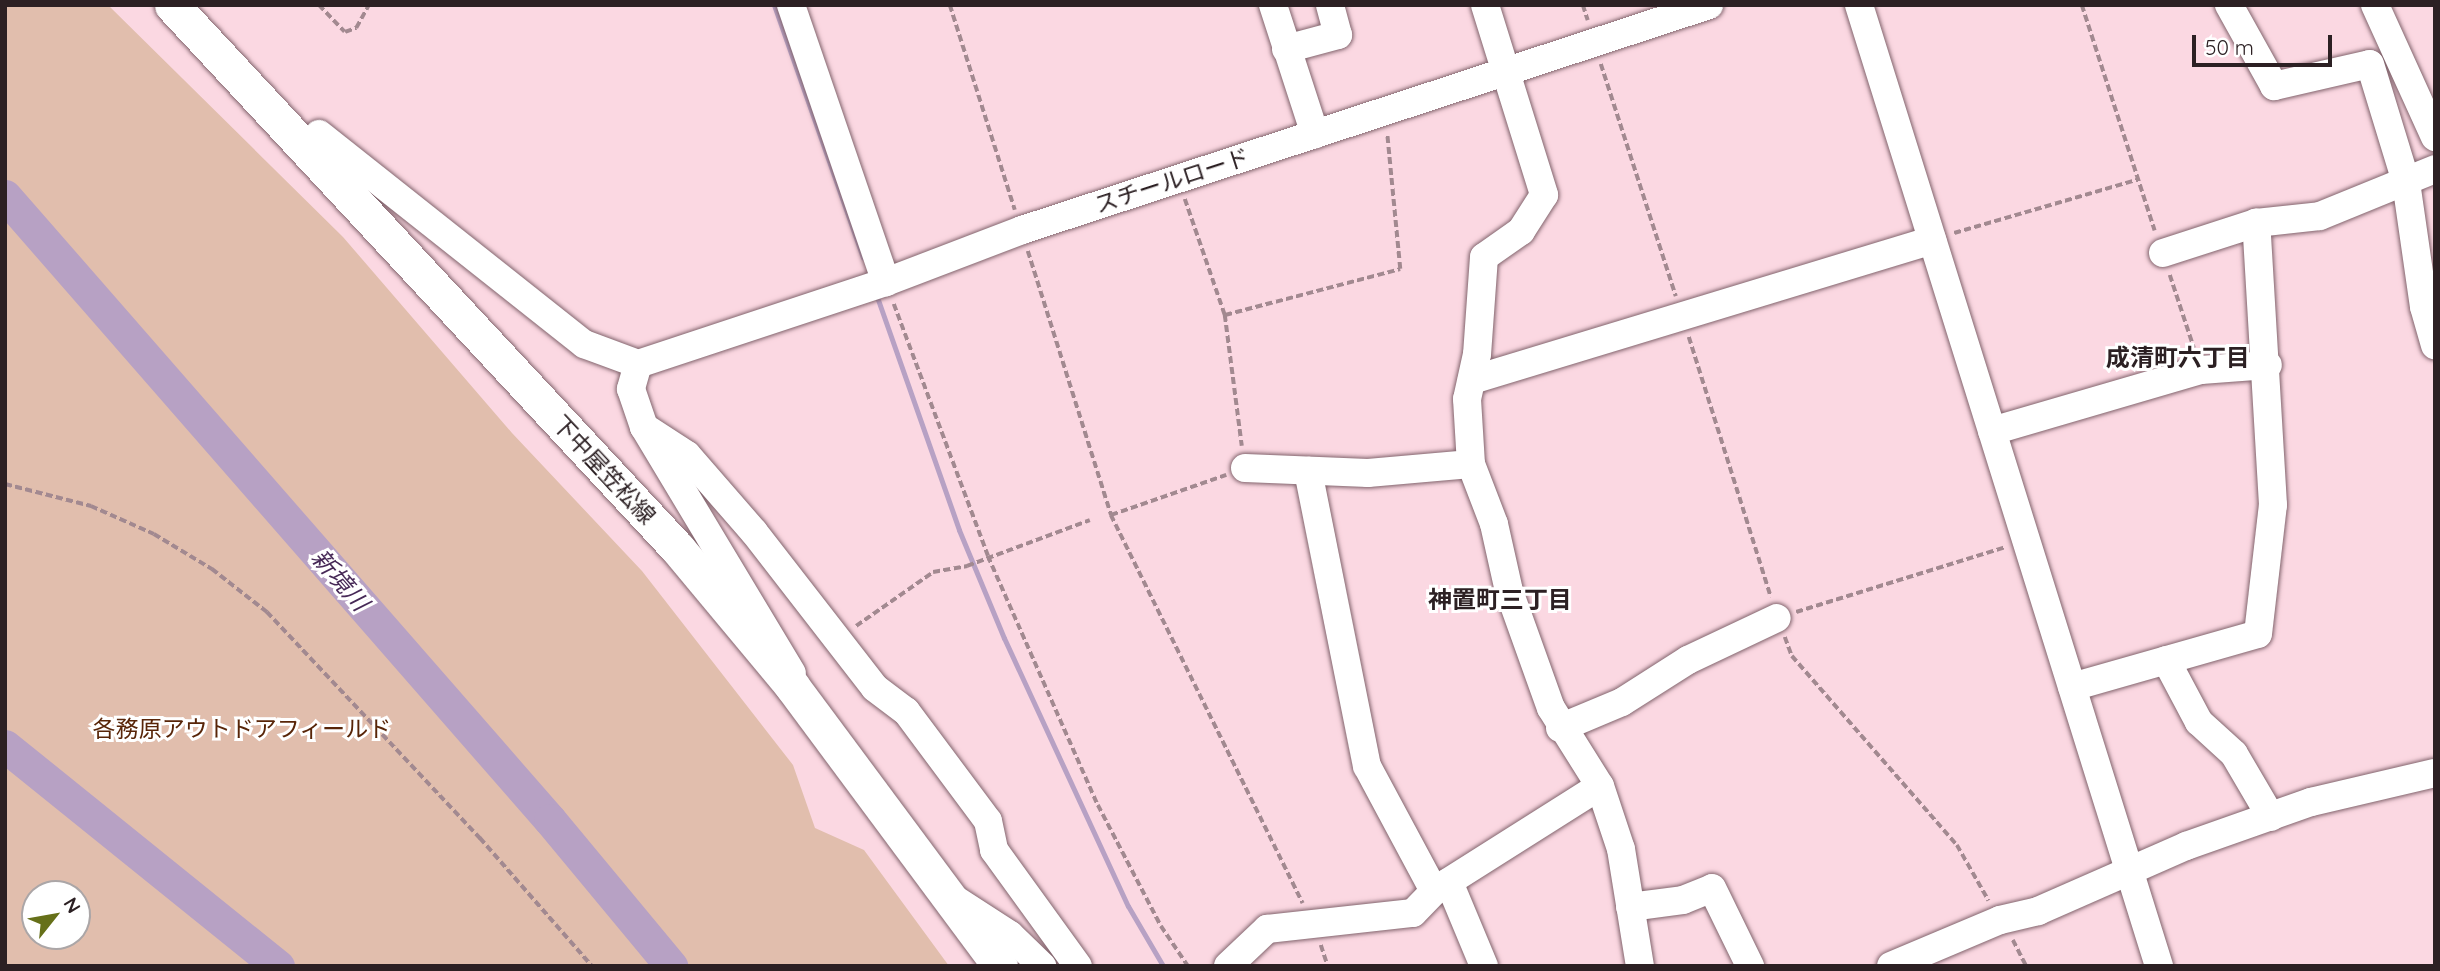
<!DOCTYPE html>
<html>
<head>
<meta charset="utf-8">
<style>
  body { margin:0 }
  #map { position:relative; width:2440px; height:971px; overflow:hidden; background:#fbd8e2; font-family:Quicksand,"Noto Sans JP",sans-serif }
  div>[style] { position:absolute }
  .green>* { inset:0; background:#e1bead }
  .stream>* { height:5px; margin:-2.5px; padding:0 2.5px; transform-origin:2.5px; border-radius:2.5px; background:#b7a1c4 }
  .river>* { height:33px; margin:-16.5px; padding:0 16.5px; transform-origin:16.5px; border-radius:16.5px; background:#b7a1c4 }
  .path>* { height:3.5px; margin-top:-1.75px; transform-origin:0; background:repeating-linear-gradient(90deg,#a28990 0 7px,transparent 0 10.5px) }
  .roads { filter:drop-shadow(0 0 2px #82646d) drop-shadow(0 0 2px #82646d) }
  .minor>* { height:28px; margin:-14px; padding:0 14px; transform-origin:14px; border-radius:14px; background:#fff }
  .major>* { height:35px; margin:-17.5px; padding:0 17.5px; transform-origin:17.5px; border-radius:17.5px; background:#fff }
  span { translate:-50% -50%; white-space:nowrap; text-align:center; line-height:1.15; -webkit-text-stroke:6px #fff; paint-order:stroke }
  .street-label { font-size:23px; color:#2c2023 }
  .park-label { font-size:23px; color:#582508 }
  .neighbourhood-label { font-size:24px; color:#2c2023; font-weight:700 }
  .water-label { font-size:24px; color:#472957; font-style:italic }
  .frame { position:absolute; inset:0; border:7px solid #2c2023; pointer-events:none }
  .north { position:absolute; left:21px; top:880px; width:70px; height:70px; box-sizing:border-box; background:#fff; border:2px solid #aba6a7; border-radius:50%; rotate:59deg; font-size:19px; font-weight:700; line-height:28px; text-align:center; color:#2c2023 }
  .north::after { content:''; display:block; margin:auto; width:24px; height:32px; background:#667019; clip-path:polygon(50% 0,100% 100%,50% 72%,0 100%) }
  .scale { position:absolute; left:2192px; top:35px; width:140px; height:32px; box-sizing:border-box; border:4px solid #2c2023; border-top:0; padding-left:9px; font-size:21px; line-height:24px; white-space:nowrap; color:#2c2023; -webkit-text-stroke:5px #fff; paint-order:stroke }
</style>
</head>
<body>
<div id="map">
  <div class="green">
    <div style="clip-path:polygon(evenodd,5px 5px,108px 5px,343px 237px,512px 433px,642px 571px,793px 765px,815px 828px,864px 850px,949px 966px,5px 966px,5px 5px,35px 894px,77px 894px,77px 936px,35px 936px,35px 894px)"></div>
  </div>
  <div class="stream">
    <div style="left:774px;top:5px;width:268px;rotate:70.6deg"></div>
    <div style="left:876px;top:294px;width:250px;rotate:70.6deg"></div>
    <div style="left:959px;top:530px;width:117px;rotate:67.4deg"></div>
    <div style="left:1004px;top:638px;width:295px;rotate:65.2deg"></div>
    <div style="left:1128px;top:906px;width:69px;rotate:59.7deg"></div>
  </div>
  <div class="river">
    <div style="left:5px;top:196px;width:828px;rotate:48.87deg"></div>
    <div style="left:550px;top:820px;width:190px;rotate:50.3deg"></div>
    <div style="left:5px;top:746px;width:351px;rotate:38.9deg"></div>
  </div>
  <div class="path">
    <div style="left:319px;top:5px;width:37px;rotate:46deg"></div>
    <div style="left:345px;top:32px;width:12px;rotate:-20deg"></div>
    <div style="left:356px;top:28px;width:26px;rotate:-61deg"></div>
    <div style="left:950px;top:5px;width:215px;rotate:72.4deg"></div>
    <div style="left:1583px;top:5px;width:16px;rotate:72deg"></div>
    <div style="left:2082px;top:5px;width:237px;rotate:72.1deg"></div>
    <div style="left:1601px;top:64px;width:244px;rotate:72.1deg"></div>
    <div style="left:1185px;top:199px;width:123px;rotate:71deg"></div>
    <div style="left:1225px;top:315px;width:132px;rotate:82.6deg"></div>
    <div style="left:1954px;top:233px;width:191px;rotate:-16.2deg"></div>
    <div style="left:1028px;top:251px;width:277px;rotate:72.5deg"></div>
    <div style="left:1111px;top:515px;width:433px;rotate:63.7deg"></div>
    <div style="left:2170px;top:275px;width:77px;rotate:71.8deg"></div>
    <div style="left:894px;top:304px;width:269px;rotate:69.5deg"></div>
    <div style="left:988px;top:556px;width:272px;rotate:66.2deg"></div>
    <div style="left:1098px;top:805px;width:136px;rotate:62.5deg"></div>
    <div style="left:1161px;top:926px;width:48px;rotate:56deg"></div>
    <div style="left:1225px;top:315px;width:181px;rotate:-14.7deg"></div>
    <div style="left:1400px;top:269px;width:135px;rotate:-95.5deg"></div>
    <div style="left:1689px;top:337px;width:273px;rotate:72.5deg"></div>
    <div style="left:5px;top:484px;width:89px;rotate:14.3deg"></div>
    <div style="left:91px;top:506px;width:69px;rotate:24deg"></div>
    <div style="left:154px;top:534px;width:68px;rotate:31.1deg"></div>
    <div style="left:212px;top:569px;width:70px;rotate:38deg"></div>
    <div style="left:267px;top:612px;width:311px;rotate:46.7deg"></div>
    <div style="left:480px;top:838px;width:170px;rotate:48.8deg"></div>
    <div style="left:1111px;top:515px;width:122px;rotate:-19.2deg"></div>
    <div style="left:1796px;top:612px;width:220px;rotate:-17.2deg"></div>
    <div style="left:856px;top:626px;width:94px;rotate:-35deg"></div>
    <div style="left:933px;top:572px;width:35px;rotate:-10deg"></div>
    <div style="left:967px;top:566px;width:131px;rotate:-20.5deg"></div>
    <div style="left:1785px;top:637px;width:20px;rotate:70deg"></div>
    <div style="left:1792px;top:656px;width:251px;rotate:48.9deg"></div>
    <div style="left:1957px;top:845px;width:64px;rotate:60.3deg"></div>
    <div style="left:2013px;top:940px;width:29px;rotate:63deg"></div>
    <div style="left:1321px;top:945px;width:22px;rotate:72deg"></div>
  </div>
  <div class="roads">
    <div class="minor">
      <div style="left:791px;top:5px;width:293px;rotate:71.1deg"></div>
      <div style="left:1273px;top:5px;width:136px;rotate:72deg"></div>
      <div style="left:1485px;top:5px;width:199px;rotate:72.7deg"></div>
      <div style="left:1544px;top:195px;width:43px;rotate:122.6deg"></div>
      <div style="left:1521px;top:231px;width:45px;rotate:144.9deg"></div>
      <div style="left:1484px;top:257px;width:97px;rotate:94.1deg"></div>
      <div style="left:1477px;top:354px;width:46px;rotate:102.5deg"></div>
      <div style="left:1467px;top:399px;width:65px;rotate:86.5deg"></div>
      <div style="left:1471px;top:464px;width:64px;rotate:69deg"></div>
      <div style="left:1494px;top:524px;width:69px;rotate:77.4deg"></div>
      <div style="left:1509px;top:591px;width:124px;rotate:70.3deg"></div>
      <div style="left:1551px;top:708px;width:92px;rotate:57.9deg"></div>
      <div style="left:1600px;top:786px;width:66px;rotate:71.6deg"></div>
      <div style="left:1621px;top:849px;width:119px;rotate:80.8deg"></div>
      <div style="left:1859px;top:5px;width:1007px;rotate:72.66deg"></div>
      <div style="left:2229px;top:5px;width:93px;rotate:60.9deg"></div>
      <div style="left:2274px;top:86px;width:98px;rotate:-12.9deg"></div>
      <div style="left:2370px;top:64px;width:123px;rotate:73deg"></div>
      <div style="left:2406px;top:182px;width:126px;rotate:81.8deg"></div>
      <div style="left:2424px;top:307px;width:40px;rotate:74deg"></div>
      <div style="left:2375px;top:5px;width:145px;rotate:65.6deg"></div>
      <div style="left:1286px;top:49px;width:54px;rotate:-15.1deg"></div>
      <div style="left:1338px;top:35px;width:31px;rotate:-105deg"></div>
      <div style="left:319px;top:134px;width:338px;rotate:38.4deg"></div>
      <div style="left:584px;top:344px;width:58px;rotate:20.3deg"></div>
      <div style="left:2163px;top:253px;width:98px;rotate:-17.9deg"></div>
      <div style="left:2256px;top:223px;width:64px;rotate:-6.2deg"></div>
      <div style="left:2320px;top:216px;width:124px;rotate:-22.2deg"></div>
      <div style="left:638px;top:364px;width:261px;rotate:-18.3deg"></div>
      <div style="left:886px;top:282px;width:146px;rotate:-20.9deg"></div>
      <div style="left:1022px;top:230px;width:723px;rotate:-18.13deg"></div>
      <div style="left:638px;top:364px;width:26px;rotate:106deg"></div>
      <div style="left:631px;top:389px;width:40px;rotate:71.1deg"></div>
      <div style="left:644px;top:427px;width:287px;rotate:59deg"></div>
      <div style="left:1472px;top:380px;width:481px;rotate:-16.9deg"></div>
      <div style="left:644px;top:427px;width:51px;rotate:33.1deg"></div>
      <div style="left:687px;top:455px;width:102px;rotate:49deg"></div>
      <div style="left:754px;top:532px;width:197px;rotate:52.2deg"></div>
      <div style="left:875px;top:688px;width:39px;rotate:37deg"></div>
      <div style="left:906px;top:711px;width:137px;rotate:53.3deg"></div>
      <div style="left:988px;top:821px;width:30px;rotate:78deg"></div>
      <div style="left:994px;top:850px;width:143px;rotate:54.1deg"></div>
      <div style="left:1992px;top:431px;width:218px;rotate:-16.3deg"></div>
      <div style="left:2201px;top:370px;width:67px;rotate:-4.3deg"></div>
      <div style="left:1245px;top:468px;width:123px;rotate:2.3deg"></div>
      <div style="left:1368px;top:473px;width:103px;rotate:-5deg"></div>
      <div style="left:1308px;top:471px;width:301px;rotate:78.7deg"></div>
      <div style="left:1367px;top:766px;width:142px;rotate:61.8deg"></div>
      <div style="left:1434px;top:891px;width:196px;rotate:-32.3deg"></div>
      <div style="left:2166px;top:660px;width:70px;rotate:62deg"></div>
      <div style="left:2199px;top:722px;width:47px;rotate:42.4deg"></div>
      <div style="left:2234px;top:754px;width:73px;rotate:59.6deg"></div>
      <div style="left:2072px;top:687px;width:193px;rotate:-15.9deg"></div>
      <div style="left:2258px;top:634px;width:130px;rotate:-83.4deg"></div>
      <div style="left:2273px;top:505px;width:283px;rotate:-93.4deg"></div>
      <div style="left:1560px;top:728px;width:67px;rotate:-22.8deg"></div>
      <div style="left:1622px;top:702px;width:78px;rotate:-32.5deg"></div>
      <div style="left:1688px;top:660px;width:98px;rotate:-25.3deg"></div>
      <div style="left:1449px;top:882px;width:91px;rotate:67.4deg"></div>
      <div style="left:956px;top:900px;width:64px;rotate:32.9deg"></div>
      <div style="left:1010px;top:935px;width:45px;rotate:44.1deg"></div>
      <div style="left:1630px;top:907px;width:53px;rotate:-7.5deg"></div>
      <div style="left:1683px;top:900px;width:31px;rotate:-22deg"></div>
      <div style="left:1712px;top:888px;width:87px;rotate:64deg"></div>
      <div style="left:1228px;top:966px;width:54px;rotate:-43.5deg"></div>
      <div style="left:1267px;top:929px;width:147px;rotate:-6.3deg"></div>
      <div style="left:1413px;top:913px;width:30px;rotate:-46deg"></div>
      <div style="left:1891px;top:966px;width:118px;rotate:-22.9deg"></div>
      <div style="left:2000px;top:920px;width:39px;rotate:-13deg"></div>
      <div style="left:2038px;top:911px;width:162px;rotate:-23.7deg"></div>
      <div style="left:2186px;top:846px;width:133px;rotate:-19.4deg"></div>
      <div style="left:2311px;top:802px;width:127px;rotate:-13.2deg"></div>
    </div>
    <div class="major">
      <div style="left:172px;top:5px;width:743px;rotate:47.07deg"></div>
      <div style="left:678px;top:549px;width:178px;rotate:50.2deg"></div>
      <div style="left:792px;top:686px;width:349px;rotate:53.4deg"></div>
    </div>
  </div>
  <div class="street-label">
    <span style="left:1172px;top:181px;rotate:-18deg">スチールロード</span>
    <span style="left:604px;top:470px;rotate:47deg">下中屋笠松線</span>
  </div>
  <div class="park-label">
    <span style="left:242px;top:729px">各務原アウトドアフィールド</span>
  </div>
  <div class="neighbourhood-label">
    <span style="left:2178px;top:358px">成清町六丁目</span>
    <span style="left:1500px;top:600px">神置町三丁目</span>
  </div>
  <div class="water-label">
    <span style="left:340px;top:580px;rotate:49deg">新境川</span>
  </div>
  <div class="frame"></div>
  <div class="north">N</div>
  <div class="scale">50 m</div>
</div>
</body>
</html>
